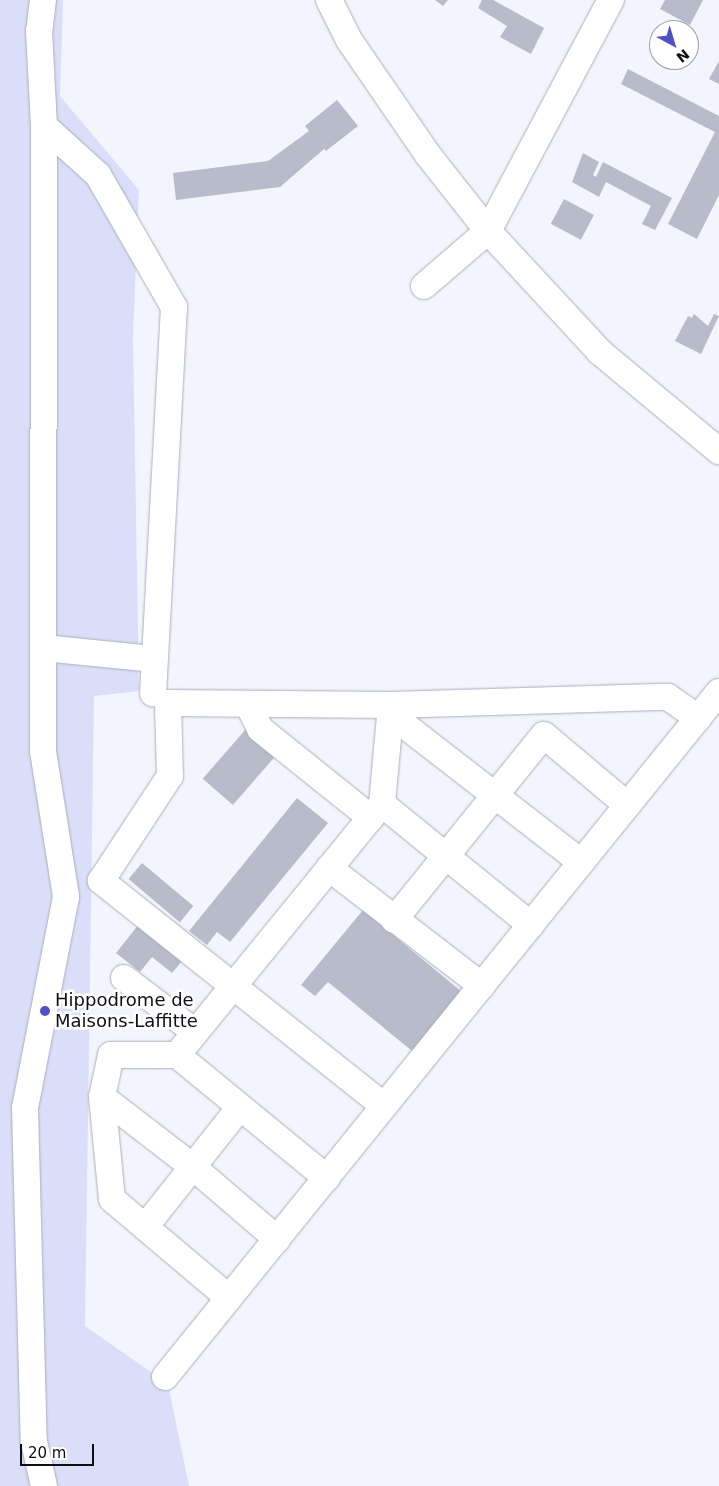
<!DOCTYPE html>
<html>
<head>
<meta charset="utf-8">
<style>
  body { margin:0 }
  #map { position:relative; width:719px; height:1486px; overflow:hidden; background:#f3f5fe; font-family:"DejaVu Sans",sans-serif }
  div>[style] { position:absolute }
  .green>* { inset:0; background:#dadef9 }
  .building>* { inset:0; background:#b8bbc9; transform-origin:0 0 }
  .roads { filter:drop-shadow(0 0 1px #abadbb) drop-shadow(0 0 1px #abadbb) }
  .minor>* { height:26px; margin:-13px; padding:0 13px; transform-origin:13px; border-radius:13px; background:#fff }
  .dots>* { width:14px; height:14px; translate:-50% -50%; box-sizing:border-box; border:2px solid #fff; border-radius:50% }
  span { translate:-50% -50%; white-space:nowrap; text-align:center; line-height:1.15; -webkit-text-stroke:5px #fff; paint-order:stroke }
  .poi-label { font-size:18px; color:#0e0f14 }
  .left { translate:0 -50%; text-align:left }
  .north { position:absolute; left:649px; top:20px; width:50px; height:50px; box-sizing:border-box; background:#fff; border:1px solid #9f9fa1; border-radius:50%; rotate:141deg; font-size:14px; font-weight:700; line-height:20px; text-align:center; color:#0e0f14 }
  .north::after { content:''; display:block; margin:auto; width:18px; height:22px; background:#5050c6; clip-path:polygon(50% 0,100% 100%,50% 72%,0 100%) }
  .scale { position:absolute; left:20px; top:1444px; width:74px; height:22px; box-sizing:border-box; border:2px solid #0e0f14; border-top:0; padding-left:6px; font-size:15px; line-height:18px; white-space:nowrap; color:#0e0f14; -webkit-text-stroke:4px #fff; paint-order:stroke }
</style>
</head>
<body>
<div id="map">
  <div class="green">
    <div style="clip-path:polygon(0 0,63px 0,60px 96px,139px 190px,133px 337px,139px 691px,94px 696px,85px 1326px,168px 1384px,189px 1486px,0 1486px)"></div>
  </div>
  <div class="building">
    <div style="clip-path:polygon(435px 0,448px 0,443px 6px)"></div>
    <div style="clip-path:polygon(482px 0,493px 0,544px 28px,531px 54px,500px 37px,507px 26px,478px 8px)"></div>
    <div style="clip-path:polygon(665px 0,703px 0,690px 25px,660px 9px)"></div>
    <div style="clip-path:polygon(719px 61px,719px 84px,709px 79px)"></div>
    <div style="clip-path:polygon(628px 69px,719px 116px,719px 195px,697px 239px,668px 224px,715px 132px,621px 84px)"></div>
    <div style="clip-path:polygon(337px 100px,358px 126px,326px 151px,324px 149px,280px 187px,176px 200px,173px 173px,268px 161px,309px 131px,305px 126px)"></div>
    <div style="clip-path:polygon(583px 153px,599px 162px,593px 175px,596px 177px,603px 162px,672px 198px,655px 230px,642px 224px,651px 206px,606px 182px,599px 197px,572px 182px)"></div>
    <div style="left:564px;top:199px;width:34px;height:28px;rotate:28deg"></div>
    <div style="clip-path:polygon(694px 314px,708px 326px,714px 314px,719px 316px,701px 354px,675px 341px,688px 316px,692px 318px)"></div>
    <div style="left:246px;top:729px;width:40px;height:66px;rotate:41deg"></div>
    <div style="clip-path:polygon(297px 798px,328px 823px,230px 942px,217px 932px,207px 945px,189px 931px)"></div>
    <div style="left:142px;top:863px;width:67px;height:21px;rotate:40deg"></div>
    <div style="clip-path:polygon(363px 910px,462px 992px,412px 1051px,328px 982px,315px 996px,301px 985px)"></div>
    <div style="clip-path:polygon(139px 924px,182px 961px,172px 973px,152px 957px,140px 972px,116px 953px)"></div>
  </div>
  <div class="roads">
    <div class="minor">
      <div style="left:43px;top:0;width:31px;rotate:97deg"></div>
      <div style="left:39px;top:31px;width:95px;rotate:87deg"></div>
      <div style="left:44px;top:126px;width:73px;rotate:42.2deg"></div>
      <div style="left:98px;top:175px;width:152px;rotate:60.1deg"></div>
      <div style="left:174px;top:307px;width:387px;rotate:93.1deg"></div>
      <div style="left:329px;top:0;width:45px;rotate:63.4deg"></div>
      <div style="left:349px;top:40px;width:140px;rotate:55.5deg"></div>
      <div style="left:428px;top:155px;width:97px;rotate:51.7deg"></div>
      <div style="left:488px;top:231px;width:165px;rotate:47.2deg"></div>
      <div style="left:600px;top:352px;width:155px;rotate:39.8deg"></div>
      <div style="left:44px;top:126px;width:625px;rotate:90.09deg"></div>
      <div style="left:43px;top:751px;width:148px;rotate:81deg"></div>
      <div style="left:66px;top:897px;width:215px;rotate:101deg"></div>
      <div style="left:25px;top:1108px;width:334px;rotate:88.5deg"></div>
      <div style="left:34px;top:1442px;width:45px;rotate:77.2deg"></div>
      <div style="left:424px;top:286px;width:84px;rotate:-40.7deg"></div>
      <div style="left:488px;top:231px;width:262px;rotate:-62deg"></div>
      <div style="left:44px;top:648px;width:111px;rotate:5.7deg"></div>
      <div style="left:248px;top:704px;width:28px;rotate:64deg"></div>
      <div style="left:260px;top:729px;width:142px;rotate:38.7deg"></div>
      <div style="left:390px;top:714px;width:242px;rotate:37.8deg"></div>
      <div style="left:382px;top:804px;width:192px;rotate:39.1deg"></div>
      <div style="left:329px;top:868px;width:193px;rotate:37.6deg"></div>
      <div style="left:394px;top:920px;width:238px;rotate:-51deg"></div>
      <div style="left:544px;top:735px;width:109px;rotate:40.1deg"></div>
      <div style="left:124px;top:978px;width:89px;rotate:37.3deg"></div>
      <div style="left:177px;top:1055px;width:324px;rotate:-50.8deg"></div>
      <div style="left:382px;top:804px;width:99px;rotate:-84.8deg"></div>
      <div style="left:102px;top:1097px;width:115px;rotate:37.6deg"></div>
      <div style="left:193px;top:1167px;width:111px;rotate:40.6deg"></div>
      <div style="left:384px;top:1106px;width:362px;rotate:-141.5deg"></div>
      <div style="left:101px;top:881px;width:126px;rotate:-56.7deg"></div>
      <div style="left:170px;top:776px;width:73px;rotate:-91.6deg"></div>
      <div style="left:168px;top:703px;width:223px;rotate:0.5deg"></div>
      <div style="left:391px;top:705px;width:277px;rotate:-1.7deg"></div>
      <div style="left:668px;top:697px;width:37px;rotate:35deg"></div>
      <div style="left:145px;top:1227px;width:153px;rotate:-51.6deg"></div>
      <div style="left:229px;top:1298px;width:153px;rotate:-139.8deg"></div>
      <div style="left:112px;top:1199px;width:102px;rotate:-95.6deg"></div>
      <div style="left:102px;top:1097px;width:43px;rotate:-77.9deg"></div>
      <div style="left:111px;top:1055px;width:66px"></div>
      <div style="left:177px;top:1055px;width:194px;rotate:39.4deg"></div>
      <div style="left:165px;top:1377px;width:881px;rotate:-51.04deg"></div>
    </div>
  </div>
  <div class="dots">
    <div style="left:45px;top:1011px;background:#5050c6"></div>
  </div>
  <div class="poi-label">
    <span class="left" style="left:55px;top:1011px">Hippodrome de<br>Maisons-Laffitte</span>
  </div>
  <div class="north">N</div>
  <div class="scale">20 m</div>
</div>
</body>
</html>
